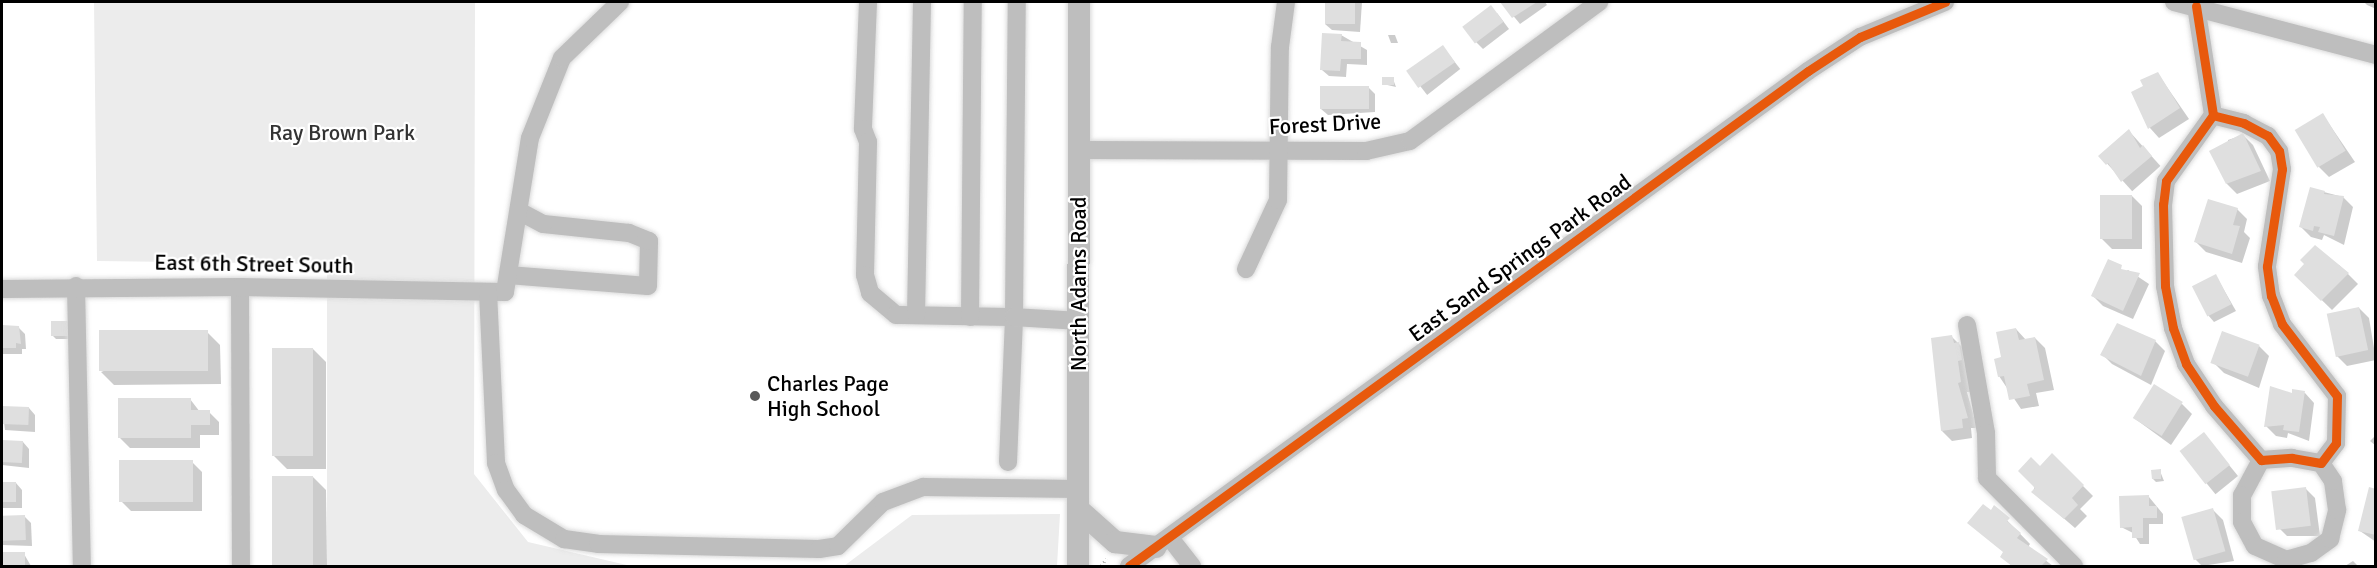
<!DOCTYPE html>
<html>
<head>
<meta charset="utf-8">
<style>
  body { margin:0 }
  #map { position:relative; width:2377px; height:568px; overflow:hidden; background:#fff; font-family:Signika,sans-serif }
  div>[style] { position:absolute }
  .green>* { inset:0; background:#ececec }
  .shadow>* { inset:0; background:#0003; transform-origin:0 0 }
  .building>* { inset:0; background:#dfdfdf; transform-origin:0 0 }
  .path>* { height:3px; margin-top:-1.5px; transform-origin:0; background:repeating-linear-gradient(90deg,#b9b9b9 0 1.5px,transparent 0 4.5px) }
  .roads { filter:drop-shadow(0 0 2px #dbdbdb) drop-shadow(0 0 2px #dbdbdb) }
  .minor>* { height:18px; margin:-9px; padding:0 9px; transform-origin:9px; border-radius:9px; background:#bebebe }
  .major>* { height:22px; margin:-11px; padding:0 11px; transform-origin:11px; border-radius:11px; background:#bebebe }
  .cycleway>* { height:9px; margin:-4.5px; padding:0 4.5px; transform-origin:4.5px; border-radius:4.5px; background:#e8590c }
  .dots>* { width:16px; height:16px; translate:-50% -50%; box-sizing:border-box; border:3px solid #fff; border-radius:50% }
  span { translate:-50% -50%; white-space:nowrap; text-align:center; line-height:1.15; -webkit-text-stroke:4.5px #fff; paint-order:stroke }
  .street-label { font-size:22px; color:#000 }
  .park-label { font-size:22px; color:#333 }
  .poi-label { font-size:22px; color:#000 }
  .left { translate:0 -50%; text-align:left }
  .frame { position:absolute; inset:0; border:3px solid #000; pointer-events:none }
</style>
</head>
<body>
<div id="map">
  <div class="green">
    <div style="clip-path:polygon(94px 2px,475px 2px,474px 474px,528px 542px,631px 566px,327px 566px,327px 264px,97px 261px)"></div>
    <div style="clip-path:polygon(1060px 514px,1057px 566px,833px 566px,844px 566px,912px 515px)"></div>
  </div>
  <div class="shadow">
    <div style="clip-path:polygon(1327px 2px,1362px 2px,1360px 32px,1332px 30px,1325px 24px)"></div>
    <div style="clip-path:polygon(1502px 2px,1545px 2px,1547px 5px,1520px 24px)"></div>
    <div style="clip-path:polygon(2364px 2px,2376px 2px,2374px 8px,2367px 5px)"></div>
    <div style="clip-path:polygon(1497px 13px,1509px 29px,1483px 49px,1476px 42px)"></div>
    <div style="clip-path:polygon(1341px 35px,1367px 50px,1367px 65px,1347px 64px,1346px 77px,1329px 76px,1322px 70px)"></div>
    <div style="clip-path:polygon(1388px 35px,1395px 35px,1398px 43px,1391px 43px)"></div>
    <div style="left:1443px;top:47px;width:28px;height:42px;rotate:52deg"></div>
    <div style="clip-path:polygon(2158px 74px,2189px 119px,2159px 138px,2150px 128px,2145px 87px)"></div>
    <div style="clip-path:polygon(1393px 79px,1396px 87px,1383px 84px)"></div>
    <div style="clip-path:polygon(1368px 87px,1375px 94px,1375px 112px,1328px 115px,1321px 109px)"></div>
    <div style="clip-path:polygon(2323px 115px,2355px 162px,2329px 177px,2319px 167px)"></div>
    <div style="left:2129px;top:131px;width:47px;height:38px;rotate:48deg"></div>
    <div style="clip-path:polygon(2243px 135px,2253px 145px,2270px 181px,2237px 194px,2227px 184px,2228px 140px)"></div>
    <div style="clip-path:polygon(2324px 192px,2343px 197px,2353px 207px,2344px 245px,2324px 235px,2322px 240px,2311px 237px,2301px 227px)"></div>
    <div style="clip-path:polygon(2132px 196px,2142px 206px,2142px 249px,2112px 249px,2102px 239px)"></div>
    <div style="clip-path:polygon(2237px 209px,2247px 219px,2244px 232px,2250px 238px,2242px 263px,2206px 252px,2196px 242px)"></div>
    <div style="clip-path:polygon(2339px 265px,2358px 284px,2332px 310px,2296px 275px)"></div>
    <div style="clip-path:polygon(2128px 270px,2149px 284px,2133px 319px,2103px 306px,2093px 296px)"></div>
    <div style="clip-path:polygon(2216px 276px,2236px 311px,2214px 322px,2208px 315px)"></div>
    <div style="clip-path:polygon(2359px 308px,2369px 318px,2376px 360px,2347px 366px,2337px 356px)"></div>
    <div style="clip-path:polygon(67px 322px,70px 339px,56px 339px,53px 336px)"></div>
    <div style="clip-path:polygon(2px 327px,18px 327px,25px 334px,26px 349px,22px 349px,22px 354px,2px 354px)"></div>
    <div style="clip-path:polygon(2016px 329px,2026px 340px,2035px 338px,2045px 348px,2054px 390px,2036px 393px,2039px 406px,2021px 409px,1999px 376px)"></div>
    <div style="clip-path:polygon(207px 332px,220px 345px,221px 384px,114px 385px,101px 372px)"></div>
    <div style="clip-path:polygon(1952px 337px,1969px 354px,1971px 392px,1967px 392px,1977px 428px,1971px 428px,1972px 438px,1952px 441px,1942px 431px)"></div>
    <div style="clip-path:polygon(2155px 341px,2165px 351px,2151px 385px,2112px 364px,2102px 354px)"></div>
    <div style="clip-path:polygon(2259px 346px,2269px 356px,2259px 388px,2224px 373px,2214px 363px)"></div>
    <div style="clip-path:polygon(313px 349px,326px 362px,326px 469px,287px 469px,274px 456px)"></div>
    <div style="clip-path:polygon(2305px 393px,2314px 403px,2309px 441px,2288px 433px,2287px 438px,2276px 436px,2266px 426px,2293px 395px)"></div>
    <div style="clip-path:polygon(190px 399px,200px 412px,209px 412px,219px 422px,219px 435px,200px 435px,200px 448px,130px 448px,120px 438px)"></div>
    <div style="clip-path:polygon(2182px 404px,2192px 414px,2171px 445px,2134px 418px)"></div>
    <div style="clip-path:polygon(2px 407px,29px 408px,35px 415px,35px 432px,5px 430px)"></div>
    <div style="left:2204px;top:434px;width:54px;height:29px;rotate:51deg"></div>
    <div style="clip-path:polygon(2376px 435px,2376px 446px,2370px 441px)"></div>
    <div style="clip-path:polygon(2px 442px,23px 442px,29px 449px,29px 468px,2px 465px)"></div>
    <div style="clip-path:polygon(2052px 455px,2093px 496px,2080px 509px,2087px 516px,2075px 528px,2033px 492px,2040px 468px)"></div>
    <div style="clip-path:polygon(192px 462px,202px 472px,202px 511px,131px 511px,121px 501px)"></div>
    <div style="clip-path:polygon(2160px 471px,2164px 481px,2156px 482px,2153px 479px)"></div>
    <div style="clip-path:polygon(313px 477px,326px 490px,327px 566px,275px 566px,274px 478px)"></div>
    <div style="clip-path:polygon(2px 483px,16px 483px,22px 490px,22px 508px,2px 508px)"></div>
    <div style="clip-path:polygon(2305px 488px,2315px 498px,2320px 536px,2287px 536px,2277px 526px)"></div>
    <div style="clip-path:polygon(2376px 491px,2376px 542px,2360px 531px)"></div>
    <div style="clip-path:polygon(2149px 497px,2163px 514px,2163px 524px,2149px 524px,2149px 544px,2140px 544px,2133px 533px,2121px 527px)"></div>
    <div style="clip-path:polygon(1995px 508px,2030px 544px,2028px 547px,2053px 566px,2012px 566px,2002px 557px,2005px 553px,1991px 512px)"></div>
    <div style="clip-path:polygon(2213px 510px,2223px 520px,2234px 561px,2202px 566px,2195px 559px)"></div>
    <div style="clip-path:polygon(25px 517px,31px 523px,32px 546px,2px 545px,2px 519px)"></div>
    <div style="clip-path:polygon(24px 554px,31px 566px,2px 566px,2px 556px)"></div>
    <div style="clip-path:polygon(2353px 561px,2358px 566px,2345px 566px)"></div>
  </div>
  <div class="building">
    <div style="left:1325px;top:2px;width:30px;height:22px"></div>
    <div style="clip-path:polygon(1500px 2px,1537px 2px,1512px 18px)"></div>
    <div style="left:1491px;top:5px;width:21px;height:36px;rotate:53deg"></div>
    <div style="clip-path:polygon(1322px 33px,1342px 34px,1341px 41px,1361px 42px,1361px 59px,1341px 59px,1340px 71px,1320px 70px)"></div>
    <div style="left:1443px;top:45px;width:21px;height:45px;rotate:55deg"></div>
    <div style="clip-path:polygon(2158px 72px,2180px 108px,2148px 129px,2131px 92px,2143px 86px,2140px 80px)"></div>
    <div style="left:1382px;top:77px;width:12px;height:8px"></div>
    <div style="left:1320px;top:86px;width:49px;height:23px"></div>
    <div style="left:2323px;top:113px;width:44px;height:33px;rotate:59deg"></div>
    <div style="clip-path:polygon(2129px 129px,2140px 148px,2143px 145px,2152px 156px,2121px 182px,2108px 163px,2106px 165px,2098px 156px)"></div>
    <div style="clip-path:polygon(2243px 133px,2261px 171px,2226px 184px,2209px 151px)"></div>
    <div style="clip-path:polygon(2310px 187px,2325px 191px,2324px 194px,2344px 196px,2334px 236px,2318px 232px,2320px 227px,2314px 226px,2313px 231px,2299px 227px)"></div>
    <div style="left:2100px;top:195px;width:32px;height:44px"></div>
    <div style="clip-path:polygon(2208px 199px,2238px 208px,2233px 225px,2240px 226px,2232px 254px,2194px 242px)"></div>
    <div style="clip-path:polygon(2315px 245px,2349px 273px,2321px 301px,2294px 275px,2304px 264px,2300px 260px)"></div>
    <div style="clip-path:polygon(2108px 259px,2122px 265px,2121px 269px,2140px 273px,2123px 311px,2091px 296px)"></div>
    <div style="left:2216px;top:274px;width:34px;height:27px;rotate:63deg"></div>
    <div style="left:2359px;top:307px;width:44px;height:33px;rotate:78deg"></div>
    <div style="left:51px;top:321px;width:17px;height:15px"></div>
    <div style="clip-path:polygon(2117px 323px,2156px 340px,2141px 376px,2100px 355px)"></div>
    <div style="clip-path:polygon(2px 325px,19px 326px,21px 344px,16px 343px,16px 348px,2px 348px)"></div>
    <div style="clip-path:polygon(2016px 328px,2019px 340px,2035px 337px,2044px 380px,2027px 384px,2030px 396px,2009px 400px,2004px 376px,1998px 377px,1994px 359px,2001px 357px,1996px 332px)"></div>
    <div style="left:208px;top:330px;width:41px;height:109px;rotate:90deg"></div>
    <div style="left:2222px;top:331px;width:40px;height:34px;rotate:20deg"></div>
    <div style="clip-path:polygon(1952px 335px,1954px 343px,1959px 342px,1962px 360px,1958px 361px,1961px 382px,1958px 383px,1968px 418px,1962px 419px,1963px 428px,1941px 431px,1931px 338px)"></div>
    <div style="left:272px;top:348px;width:41px;height:108px"></div>
    <div style="left:2154px;top:384px;width:34px;height:40px;rotate:32deg"></div>
    <div style="clip-path:polygon(2270px 386px,2292px 393px,2292px 389px,2305px 391px,2299px 432px,2283px 430px,2284px 425px,2264px 427px)"></div>
    <div style="clip-path:polygon(118px 398px,191px 398px,191px 410px,210px 410px,210px 425px,191px 425px,191px 438px,118px 438px)"></div>
    <div style="left:2px;top:406px;width:27px;height:18px;rotate:2deg"></div>
    <div style="left:2204px;top:432px;width:42px;height:31px;rotate:52deg"></div>
    <div style="left:2px;top:440px;width:21px;height:22px;rotate:3deg"></div>
    <div style="clip-path:polygon(2052px 453px,2084px 485px,2072px 498px,2078px 505px,2064px 519px,2031px 492px,2035px 488px,2018px 471px,2031px 457px,2040px 466px)"></div>
    <div style="left:193px;top:460px;width:42px;height:74px;rotate:90deg"></div>
    <div style="clip-path:polygon(2161px 469px,2161px 479px,2152px 479px,2151px 470px)"></div>
    <div style="left:272px;top:476px;width:41px;height:90px"></div>
    <div style="left:2px;top:482px;width:14px;height:20px"></div>
    <div style="left:2306px;top:487px;width:39px;height:35px;rotate:83deg"></div>
    <div style="clip-path:polygon(2369px 487px,2376px 489px,2376px 535px,2358px 531px)"></div>
    <div style="clip-path:polygon(2149px 495px,2149px 506px,2157px 506px,2157px 518px,2143px 518px,2143px 538px,2132px 538px,2132px 527px,2120px 528px,2119px 496px)"></div>
    <div style="clip-path:polygon(1983px 504px,1991px 510px,1994px 505px,2010px 518px,2007px 521px,2021px 533px,2017px 538px,2048px 559px,2041px 566px,2012px 566px,2000px 557px,2003px 552px,1967px 523px)"></div>
    <div style="left:2213px;top:508px;width:45px;height:33px;rotate:74deg"></div>
    <div style="left:25px;top:515px;width:25px;height:23px;rotate:88deg"></div>
    <div style="left:25px;top:552px;width:14px;height:23px;rotate:90deg"></div>
  </div>
  <div class="path">
    <div style="left:1101px;top:566px;width:9px;rotate:-54deg"></div>
  </div>
  <div class="roads">
    <div class="minor">
      <div style="left:868px;top:2px;width:127px;rotate:92.3deg"></div>
      <div style="left:863px;top:129px;width:14px;rotate:69deg"></div>
      <div style="left:868px;top:142px;width:133px;rotate:91.3deg"></div>
      <div style="left:865px;top:275px;width:19px;rotate:74deg"></div>
      <div style="left:870px;top:293px;width:34px;rotate:40deg"></div>
      <div style="left:896px;top:315px;width:118px;rotate:1deg"></div>
      <div style="left:1014px;top:317px;width:315px;rotate:-89.5deg"></div>
      <div style="left:2174px;top:2px;width:209px;rotate:14.7deg"></div>
      <div style="left:2196px;top:6px;width:110px;rotate:81.1deg"></div>
      <div style="left:2213px;top:115px;width:81px;rotate:125.5deg"></div>
      <div style="left:2166px;top:181px;width:23px;rotate:97deg"></div>
      <div style="left:2163px;top:204px;width:82px;rotate:88.6deg"></div>
      <div style="left:2165px;top:286px;width:43px;rotate:79.2deg"></div>
      <div style="left:2173px;top:328px;width:38px;rotate:70deg"></div>
      <div style="left:2186px;top:364px;width:50px;rotate:56.3deg"></div>
      <div style="left:2214px;top:406px;width:72px;rotate:49deg"></div>
      <div style="left:2261px;top:460px;width:31px;rotate:-4deg"></div>
      <div style="left:2292px;top:458px;width:29px;rotate:10deg"></div>
      <div style="left:2321px;top:463px;width:25px;rotate:-53deg"></div>
      <div style="left:2336px;top:443px;width:47px;rotate:-88.8deg"></div>
      <div style="left:2337px;top:396px;width:91px;rotate:-127.4deg"></div>
      <div style="left:2282px;top:324px;width:30px;rotate:-111deg"></div>
      <div style="left:2271px;top:296px;width:30px;rotate:-98deg"></div>
      <div style="left:2267px;top:266px;width:98px;rotate:-81.2deg"></div>
      <div style="left:2282px;top:169px;width:18px;rotate:-99deg"></div>
      <div style="left:2279px;top:151px;width:19px;rotate:-126deg"></div>
      <div style="left:2268px;top:136px;width:27px;rotate:-152deg"></div>
      <div style="left:2244px;top:123px;width:32px;rotate:-166deg"></div>
      <div style="left:1079px;top:150px;width:287px;rotate:0.2deg"></div>
      <div style="left:1366px;top:151px;width:45px;rotate:-12.8deg"></div>
      <div style="left:1410px;top:141px;width:235px;rotate:-36.3deg"></div>
      <div style="left:1246px;top:269px;width:76px;rotate:-65.1deg"></div>
      <div style="left:1278px;top:200px;width:153px;rotate:-89.3deg"></div>
      <div style="left:1280px;top:47px;width:45px;rotate:-82.4deg"></div>
      <div style="left:508px;top:275px;width:140px;rotate:4.5deg"></div>
      <div style="left:648px;top:286px;width:45px;rotate:-88.7deg"></div>
      <div style="left:649px;top:241px;width:22px;rotate:-158deg"></div>
      <div style="left:629px;top:233px;width:86px;rotate:-174deg"></div>
      <div style="left:543px;top:224px;width:26px;rotate:-152deg"></div>
      <div style="left:76px;top:286px;width:280px;rotate:88.8deg"></div>
      <div style="left:240px;top:287px;width:279px;rotate:89.8deg"></div>
      <div style="left:2px;top:289px;width:238px;rotate:-0.5deg"></div>
      <div style="left:240px;top:287px;width:265px;rotate:1.1deg"></div>
      <div style="left:505px;top:292px;width:156px;rotate:-80.8deg"></div>
      <div style="left:530px;top:138px;width:86px;rotate:-68.2deg"></div>
      <div style="left:562px;top:58px;width:81px;rotate:-44deg"></div>
      <div style="left:488px;top:292px;width:171px;rotate:87.3deg"></div>
      <div style="left:496px;top:463px;width:29px;rotate:70deg"></div>
      <div style="left:506px;top:490px;width:31px;rotate:54deg"></div>
      <div style="left:524px;top:515px;width:47px;rotate:31deg"></div>
      <div style="left:564px;top:539px;width:34px;rotate:8deg"></div>
      <div style="left:598px;top:544px;width:221px;rotate:1.3deg"></div>
      <div style="left:819px;top:549px;width:19px;rotate:-9deg"></div>
      <div style="left:838px;top:546px;width:63px;rotate:-44.4deg"></div>
      <div style="left:883px;top:502px;width:43px;rotate:-20.6deg"></div>
      <div style="left:923px;top:487px;width:155px;rotate:0.7deg"></div>
      <div style="left:916px;top:315px;width:313px;rotate:-88.9deg"></div>
      <div style="left:970px;top:317px;width:315px;rotate:-89.5deg"></div>
      <div style="left:1967px;top:325px;width:110px;rotate:80deg"></div>
      <div style="left:1986px;top:433px;width:45px;rotate:88.7deg"></div>
      <div style="left:1987px;top:478px;width:124px;rotate:45.3deg"></div>
      <div style="left:2261px;top:460px;width:40px;rotate:118deg"></div>
      <div style="left:2242px;top:495px;width:27px;rotate:90deg"></div>
      <div style="left:2242px;top:522px;width:27px;rotate:62deg"></div>
      <div style="left:2255px;top:546px;width:34px;rotate:24deg"></div>
      <div style="left:2286px;top:560px;width:26px;rotate:-16deg"></div>
      <div style="left:2311px;top:553px;width:24px;rotate:-36deg"></div>
      <div style="left:2330px;top:539px;width:30px;rotate:-76deg"></div>
      <div style="left:2337px;top:510px;width:29px;rotate:-98deg"></div>
      <div style="left:2333px;top:481px;width:22px;rotate:-124deg"></div>
      <div style="left:1008px;top:462px;width:145px;rotate:-87.6deg"></div>
      <div style="left:1014px;top:317px;width:65px;rotate:3.5deg"></div>
      <div style="left:1170px;top:538px;width:36px;rotate:52deg"></div>
      <div style="left:1129px;top:566px;width:840px;rotate:-36.09deg"></div>
      <div style="left:1808px;top:71px;width:62px;rotate:-33.2deg"></div>
      <div style="left:1860px;top:37px;width:92px;rotate:-22.4deg"></div>
    </div>
    <div class="major">
      <div style="left:1078px;top:509px;width:50px;rotate:41.7deg"></div>
      <div style="left:1115px;top:542px;width:41px;rotate:7deg"></div>
      <div style="left:1078px;top:566px;width:564px;rotate:-89.9deg"></div>
    </div>
  </div>
  <div class="cycleway">
    <div style="left:2196px;top:6px;width:110px;rotate:81.1deg"></div>
    <div style="left:2213px;top:115px;width:81px;rotate:125.5deg"></div>
    <div style="left:2166px;top:181px;width:23px;rotate:97deg"></div>
    <div style="left:2163px;top:204px;width:82px;rotate:88.6deg"></div>
    <div style="left:2165px;top:286px;width:43px;rotate:79.2deg"></div>
    <div style="left:2173px;top:328px;width:38px;rotate:70deg"></div>
    <div style="left:2186px;top:364px;width:50px;rotate:56.3deg"></div>
    <div style="left:2214px;top:406px;width:72px;rotate:49deg"></div>
    <div style="left:2261px;top:460px;width:31px;rotate:-4deg"></div>
    <div style="left:2292px;top:458px;width:29px;rotate:10deg"></div>
    <div style="left:2321px;top:463px;width:25px;rotate:-53deg"></div>
    <div style="left:2336px;top:443px;width:47px;rotate:-88.8deg"></div>
    <div style="left:2337px;top:396px;width:91px;rotate:-127.4deg"></div>
    <div style="left:2282px;top:324px;width:30px;rotate:-111deg"></div>
    <div style="left:2271px;top:296px;width:30px;rotate:-98deg"></div>
    <div style="left:2267px;top:266px;width:98px;rotate:-81.2deg"></div>
    <div style="left:2282px;top:169px;width:18px;rotate:-99deg"></div>
    <div style="left:2279px;top:151px;width:19px;rotate:-126deg"></div>
    <div style="left:2268px;top:136px;width:27px;rotate:-152deg"></div>
    <div style="left:2244px;top:123px;width:32px;rotate:-166deg"></div>
    <div style="left:1129px;top:566px;width:840px;rotate:-36.09deg"></div>
    <div style="left:1808px;top:71px;width:62px;rotate:-33.2deg"></div>
    <div style="left:1860px;top:37px;width:92px;rotate:-22.4deg"></div>
  </div>
  <div class="dots">
    <div style="left:755px;top:396px;background:#595959"></div>
  </div>
  <div class="street-label">
    <span style="left:1325px;top:124px;rotate:-3deg">Forest Drive</span>
    <span style="left:1520px;top:258px;rotate:-36deg">East Sand Springs Park Road</span>
    <span style="left:254px;top:264px;rotate:1deg">East 6th Street South</span>
    <span style="left:1079px;top:284px;rotate:-90deg">North Adams Road</span>
  </div>
  <div class="park-label">
    <span style="left:342px;top:133px">Ray Brown Park</span>
  </div>
  <div class="poi-label">
    <span class="left" style="left:767px;top:396px">Charles Page<br>High School</span>
  </div>
  <div class="frame"></div>
</div>
</body>
</html>
